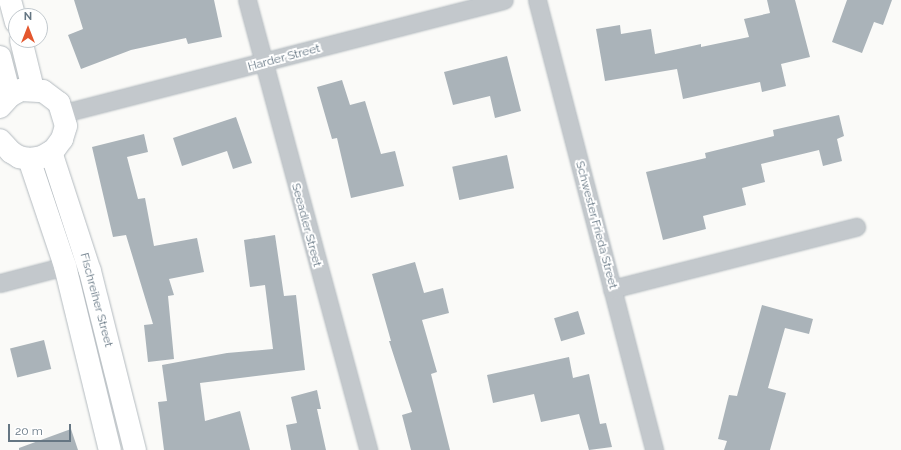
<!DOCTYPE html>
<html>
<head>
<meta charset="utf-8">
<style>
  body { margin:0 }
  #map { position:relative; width:901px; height:450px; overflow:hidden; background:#fafaf8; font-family:Raleway,sans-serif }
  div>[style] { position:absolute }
  .building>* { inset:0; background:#aab3b9; transform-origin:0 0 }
  .roads { filter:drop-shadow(0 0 1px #b3babf) drop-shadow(0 0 1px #b3babf) }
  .street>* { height:17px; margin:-8.5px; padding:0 8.5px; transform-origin:8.5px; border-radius:8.5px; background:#c3c8cc }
  .secondary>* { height:22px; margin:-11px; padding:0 11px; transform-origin:11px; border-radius:11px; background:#fff }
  span { translate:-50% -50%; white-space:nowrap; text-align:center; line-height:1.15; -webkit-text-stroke:4px #fff; paint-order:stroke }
  .street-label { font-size:12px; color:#657683 }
  .north { position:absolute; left:8px; top:8px; width:40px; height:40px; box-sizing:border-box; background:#fff; border:1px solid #c1c8cd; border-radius:50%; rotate:0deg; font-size:11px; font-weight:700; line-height:16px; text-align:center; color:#657683 }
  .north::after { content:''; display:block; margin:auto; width:14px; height:18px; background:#e4572e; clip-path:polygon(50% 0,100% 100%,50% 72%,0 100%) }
  .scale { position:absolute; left:8px; top:424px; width:63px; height:18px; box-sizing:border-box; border:2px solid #657683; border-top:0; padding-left:5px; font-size:12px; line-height:14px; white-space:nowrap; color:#657683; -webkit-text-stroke:3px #fff; paint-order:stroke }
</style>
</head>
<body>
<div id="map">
  <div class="building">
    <div style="clip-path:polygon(74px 0,214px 0,222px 37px,188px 44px,186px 38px,131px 50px,81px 69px,68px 35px,83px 29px)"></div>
    <div style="clip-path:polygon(767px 0,795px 0,810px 57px,781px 64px,786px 86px,762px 92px,760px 82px,683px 99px,677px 69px,605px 81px,596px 29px,620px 25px,621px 34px,651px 29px,655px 54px,701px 44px,701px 47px,749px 37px,744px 19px,770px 13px)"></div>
    <div style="clip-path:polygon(847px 0,892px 0,883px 25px,874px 22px,862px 53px,832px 42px)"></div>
    <div style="clip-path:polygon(507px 56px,521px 111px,495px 118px,490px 96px,453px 105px,444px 72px)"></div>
    <div style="clip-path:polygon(342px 80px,350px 105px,365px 101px,381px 154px,395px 151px,404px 186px,351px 198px,337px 138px,332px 139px,317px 87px)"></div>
    <div style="clip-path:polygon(839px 115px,844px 136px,837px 139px,842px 161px,823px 166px,819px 150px,761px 164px,765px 182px,742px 188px,746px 205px,703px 216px,706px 229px,663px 240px,646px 172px,706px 158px,705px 153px,774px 136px,773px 130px)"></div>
    <div style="clip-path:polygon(236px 117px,252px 163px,233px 169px,227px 151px,182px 166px,173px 138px)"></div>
    <div style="clip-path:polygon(144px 134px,148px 152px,127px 157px,138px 199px,145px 198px,154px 246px,197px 238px,204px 272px,169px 279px,174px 295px,168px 296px,174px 359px,148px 362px,144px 325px,153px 324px,126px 235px,113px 237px,92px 147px)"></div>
    <div style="left:507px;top:155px;width:34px;height:56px;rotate:78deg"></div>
    <div style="clip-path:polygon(275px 235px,284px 296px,296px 295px,305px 370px,200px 383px,205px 421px,240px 411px,250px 450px,164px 450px,158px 402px,167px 401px,162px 365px,227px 353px,273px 349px,265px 285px,250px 287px,244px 240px)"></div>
    <div style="clip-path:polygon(415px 262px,424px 293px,443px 288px,449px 313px,422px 320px,437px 372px,431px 374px,450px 450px,411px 450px,402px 415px,412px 412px,389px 341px,391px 341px,372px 274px)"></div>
    <div style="clip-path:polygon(762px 305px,813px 319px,809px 334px,785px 328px,768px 388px,786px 393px,770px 450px,724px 450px,727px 441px,718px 439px,729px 395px,737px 396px)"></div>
    <div style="left:578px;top:311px;width:24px;height:25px;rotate:73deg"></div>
    <div style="left:44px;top:340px;width:30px;height:35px;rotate:76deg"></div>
    <div style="clip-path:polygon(569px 357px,573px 378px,589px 374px,600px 424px,606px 423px,612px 447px,589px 450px,579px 414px,541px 422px,534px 394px,493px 403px,487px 375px)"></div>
    <div style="clip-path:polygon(317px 390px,321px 409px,317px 409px,326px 450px,291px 450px,286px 425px,297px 423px,291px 397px)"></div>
    <div style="clip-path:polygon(71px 429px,78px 450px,19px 450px,19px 448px)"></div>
  </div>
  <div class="roads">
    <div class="street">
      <div style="left:247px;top:0;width:466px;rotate:74.9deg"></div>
      <div style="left:537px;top:0;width:465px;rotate:75.4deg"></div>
      <div style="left:64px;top:113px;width:454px;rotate:-14.4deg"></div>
      <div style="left:0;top:283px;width:80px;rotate:-14.6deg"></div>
      <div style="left:612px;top:289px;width:252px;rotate:-14.3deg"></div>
    </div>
    <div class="secondary">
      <div style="left:10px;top:0;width:23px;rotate:75deg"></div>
      <div style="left:21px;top:40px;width:50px;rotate:76.2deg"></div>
      <div style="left:0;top:57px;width:40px;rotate:75.6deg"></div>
      <div style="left:0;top:107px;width:15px;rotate:-48deg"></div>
      <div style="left:10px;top:96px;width:13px;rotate:-29deg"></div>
      <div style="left:21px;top:90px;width:22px;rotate:3deg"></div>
      <div style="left:43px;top:91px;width:20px;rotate:37deg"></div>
      <div style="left:59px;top:103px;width:24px;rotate:73deg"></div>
      <div style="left:66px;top:126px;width:14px;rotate:107deg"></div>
      <div style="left:62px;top:139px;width:14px;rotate:126deg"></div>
      <div style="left:54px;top:150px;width:14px;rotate:150deg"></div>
      <div style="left:42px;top:157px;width:13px;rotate:171deg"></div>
      <div style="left:29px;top:159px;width:10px;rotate:-169deg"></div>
      <div style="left:19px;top:157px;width:9px;rotate:-148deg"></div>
      <div style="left:11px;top:152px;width:16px;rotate:-133deg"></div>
      <div style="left:51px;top:152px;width:125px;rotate:71.9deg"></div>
      <div style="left:90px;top:271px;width:185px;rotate:75.9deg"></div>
      <div style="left:29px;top:159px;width:113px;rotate:71.4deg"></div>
      <div style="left:65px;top:266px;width:189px;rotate:76.3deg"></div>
    </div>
  </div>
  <div class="street-label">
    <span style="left:284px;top:58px;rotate:-15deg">Harder Street</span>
    <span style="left:306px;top:225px;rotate:75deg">Seeadler Street</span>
    <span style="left:596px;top:225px;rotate:75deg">Schwester Frieda Street</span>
    <span style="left:96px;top:300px;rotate:75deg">Fischreiher Street</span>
  </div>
  <div class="north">N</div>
  <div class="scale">20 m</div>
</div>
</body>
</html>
